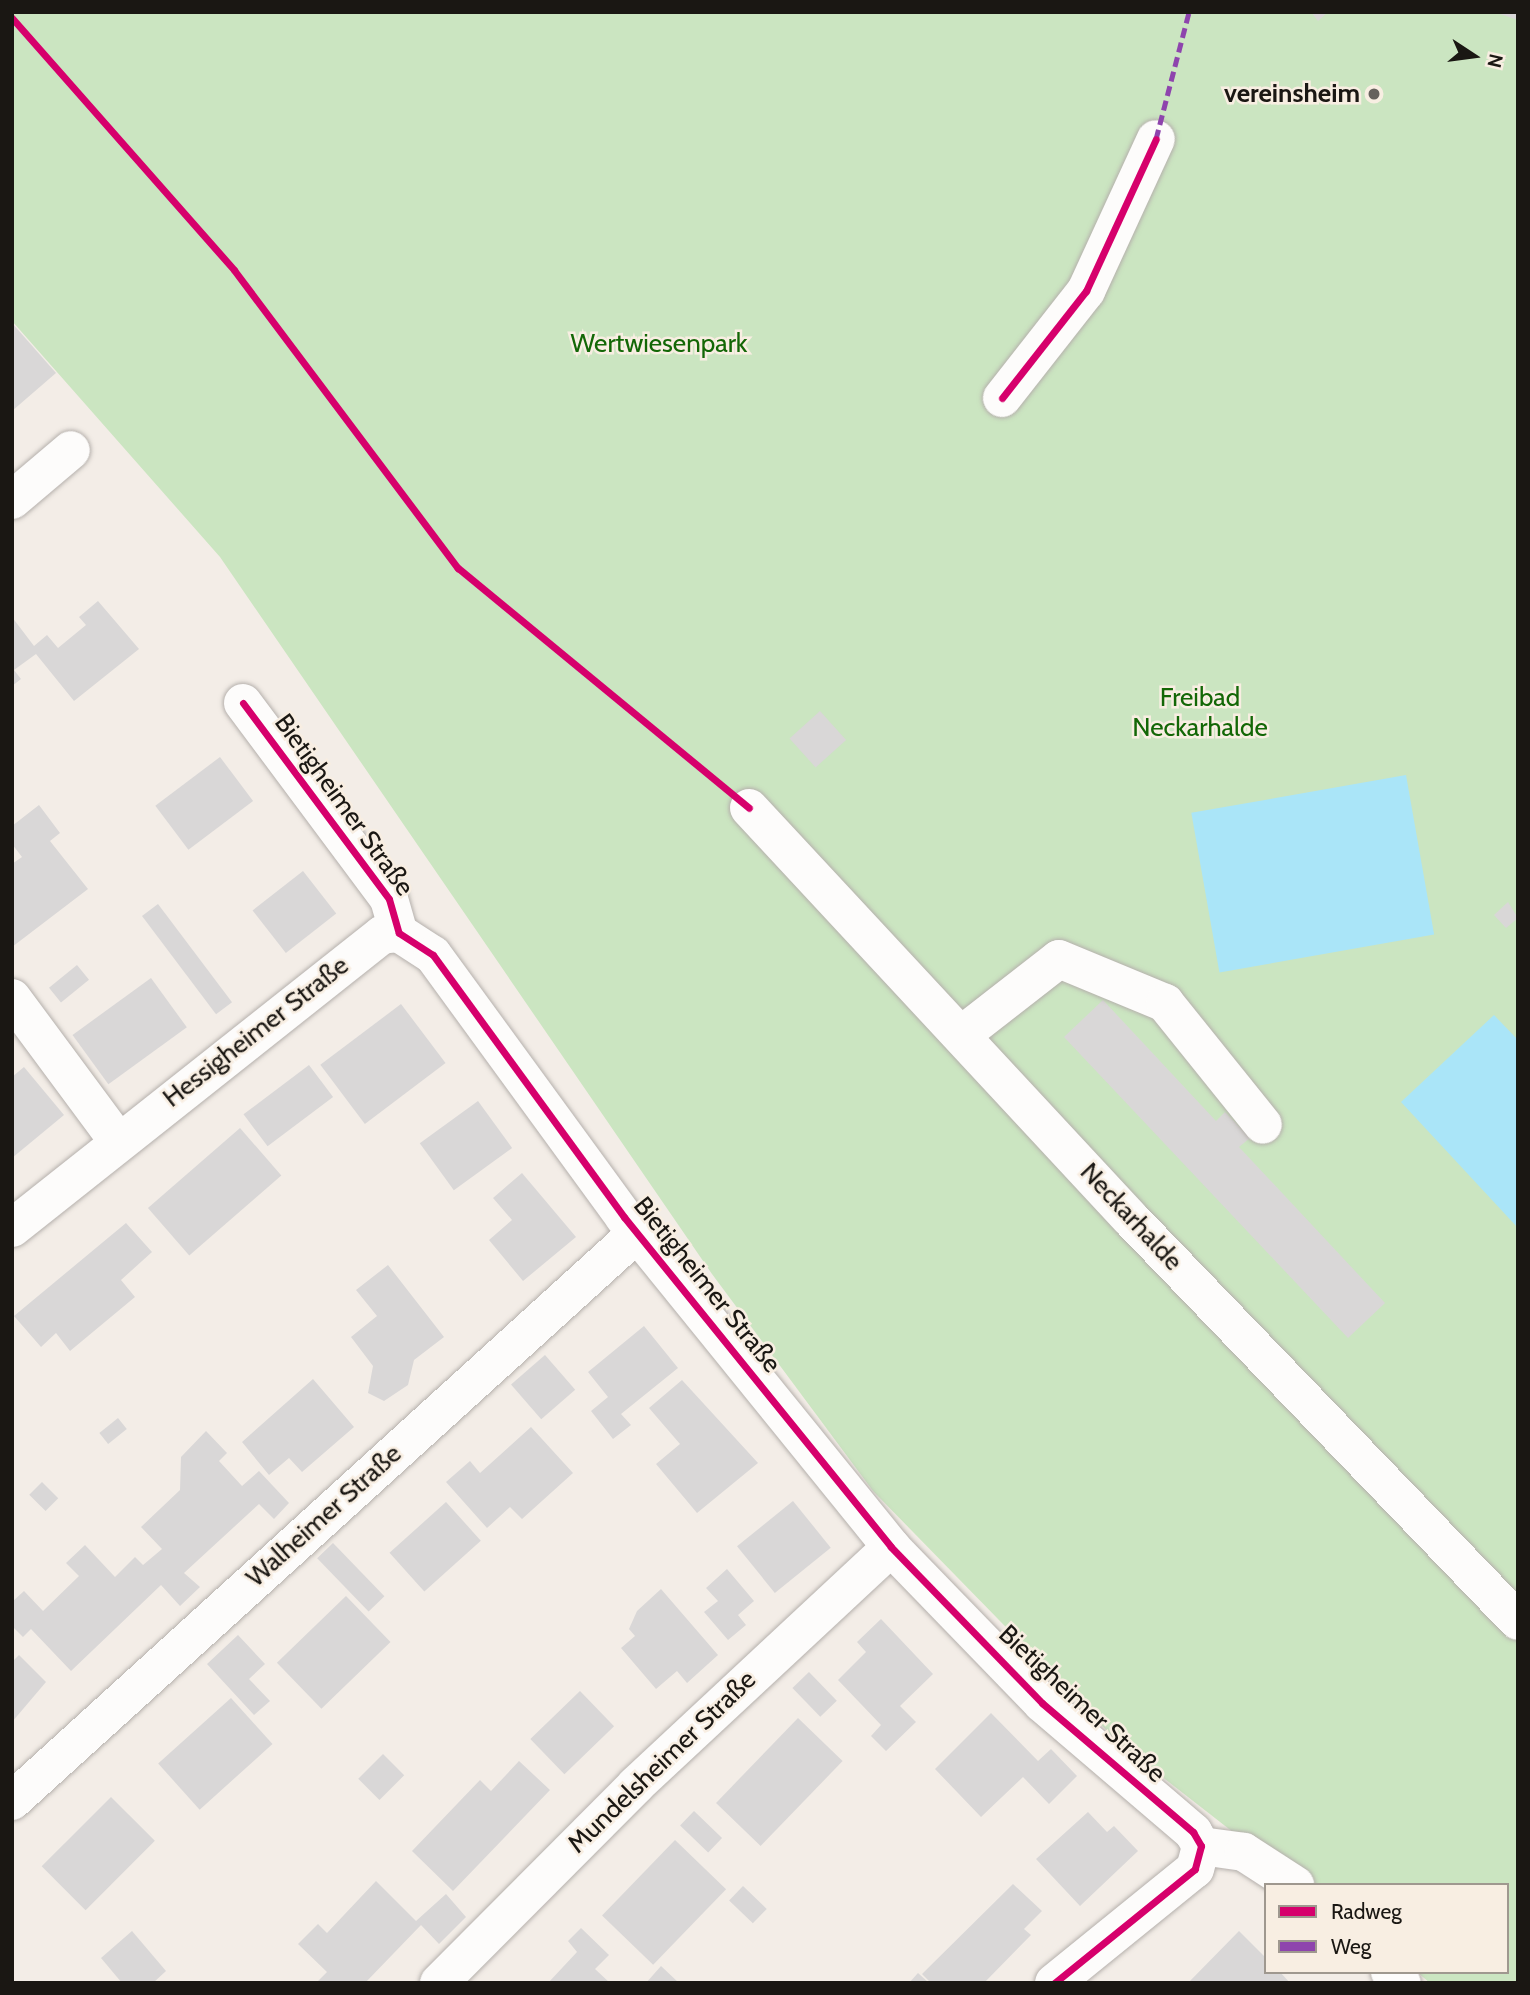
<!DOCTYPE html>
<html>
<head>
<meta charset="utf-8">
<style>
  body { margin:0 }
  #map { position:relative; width:1530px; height:1995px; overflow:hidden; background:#f3ede7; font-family:Cabin,sans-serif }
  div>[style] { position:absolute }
  .green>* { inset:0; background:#cbe5c1 }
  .water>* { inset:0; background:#aae5f8; transform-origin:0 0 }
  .building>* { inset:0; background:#d9d7d7; transform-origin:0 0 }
  .roads { filter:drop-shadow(0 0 2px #b5b0ac) drop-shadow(0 0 2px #b5b0ac) }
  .minor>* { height:38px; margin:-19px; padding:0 19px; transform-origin:19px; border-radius:19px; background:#fdfcfb }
  .quiet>* { height:5px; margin-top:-2.5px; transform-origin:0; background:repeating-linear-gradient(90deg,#8e44ad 0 10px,transparent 0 15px) }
  .cycleway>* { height:7px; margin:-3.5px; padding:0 3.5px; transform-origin:3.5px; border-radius:3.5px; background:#d6006c }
  .dots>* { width:19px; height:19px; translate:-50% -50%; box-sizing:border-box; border:4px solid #f8eee2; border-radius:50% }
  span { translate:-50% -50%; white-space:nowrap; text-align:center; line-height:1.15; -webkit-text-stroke:5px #f8eee2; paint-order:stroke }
  .poi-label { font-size:26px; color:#1a1713; font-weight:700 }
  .right { translate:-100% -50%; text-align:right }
  .park-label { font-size:26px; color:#136706 }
  .street-label { font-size:26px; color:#1a1713 }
  .frame { position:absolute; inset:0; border:14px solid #1a1713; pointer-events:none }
  .legend { position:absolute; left:1264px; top:1883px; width:245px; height:91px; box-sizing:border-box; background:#f8eee2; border:2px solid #9f988f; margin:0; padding:9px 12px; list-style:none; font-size:21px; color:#1a1713 }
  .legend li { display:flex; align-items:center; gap:14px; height:35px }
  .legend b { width:35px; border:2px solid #9f988f }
  .north { position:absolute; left:1439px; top:21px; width:70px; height:70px; -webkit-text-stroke:5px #f8eee2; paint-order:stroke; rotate:103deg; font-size:19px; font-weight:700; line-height:28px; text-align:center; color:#1a1713 }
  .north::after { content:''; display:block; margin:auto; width:24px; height:32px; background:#1a1713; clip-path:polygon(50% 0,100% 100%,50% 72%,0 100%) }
</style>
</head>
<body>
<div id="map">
  <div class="green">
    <div style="clip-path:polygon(12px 12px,1518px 12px,1518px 1983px,1430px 1983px,1417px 1972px,1507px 1972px,1507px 1885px,1301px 1885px,1120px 1744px,873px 1491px,712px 1274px,220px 557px,12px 321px)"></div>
  </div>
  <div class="water">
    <div style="left:1406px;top:775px;width:162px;height:218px;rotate:80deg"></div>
    <div style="clip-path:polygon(1494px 1015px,1518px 1040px,1518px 1228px,1401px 1102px)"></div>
  </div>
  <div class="building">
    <div style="clip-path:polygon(1311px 12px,1328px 12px,1318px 21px)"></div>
    <div style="clip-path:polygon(1498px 12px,1518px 12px,1518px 20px,1497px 13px)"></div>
    <div style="clip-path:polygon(12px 323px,56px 373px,12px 411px)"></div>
    <div style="clip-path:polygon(98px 601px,139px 649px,74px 701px,36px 654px,14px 670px,21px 679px,12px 686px,12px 617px,34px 646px,47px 635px,58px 648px,86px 625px,79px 617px)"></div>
    <div style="left:820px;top:711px;width:39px;height:41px;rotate:48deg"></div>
    <div style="left:220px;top:757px;width:55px;height:81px;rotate:53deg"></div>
    <div style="clip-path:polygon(39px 805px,60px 833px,50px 841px,88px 889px,12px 947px,12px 864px,22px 857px,12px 844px,12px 826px)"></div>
    <div style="left:303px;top:871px;width:54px;height:64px;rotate:52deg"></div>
    <div style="clip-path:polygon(1508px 902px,1518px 918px,1506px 928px,1494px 915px)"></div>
    <div style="left:158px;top:904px;width:123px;height:20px;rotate:53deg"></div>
    <div style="left:77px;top:965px;width:19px;height:36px;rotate:51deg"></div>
    <div style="left:151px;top:978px;width:61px;height:97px;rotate:54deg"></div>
    <div style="clip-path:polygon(1103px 1000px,1216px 1121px,1225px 1112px,1250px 1138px,1239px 1147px,1385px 1303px,1348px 1338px,1064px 1037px)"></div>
    <div style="left:401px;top:1004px;width:74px;height:101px;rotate:53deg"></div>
    <div style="left:309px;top:1065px;width:40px;height:82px;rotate:53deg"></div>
    <div style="clip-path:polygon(24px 1067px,64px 1115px,12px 1158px,12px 1077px)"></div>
    <div style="left:478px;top:1101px;width:58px;height:72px;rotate:54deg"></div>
    <div style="left:240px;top:1128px;width:63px;height:122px;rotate:49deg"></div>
    <div style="clip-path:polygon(522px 1173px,576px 1237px,523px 1281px,489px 1240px,512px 1220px,493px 1198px)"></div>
    <div style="clip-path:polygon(126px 1223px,152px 1252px,121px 1280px,135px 1297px,70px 1351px,56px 1333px,41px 1347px,14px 1316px)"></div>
    <div style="clip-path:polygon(388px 1265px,444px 1337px,414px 1360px,408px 1385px,384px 1401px,368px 1393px,373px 1366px,351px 1337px,377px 1316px,356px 1290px)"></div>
    <div style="clip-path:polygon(644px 1326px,678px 1368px,621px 1414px,631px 1425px,613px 1439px,591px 1411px,608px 1397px,588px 1372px)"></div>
    <div style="left:545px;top:1355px;width:46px;height:45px;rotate:49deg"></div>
    <div style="clip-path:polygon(313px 1379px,354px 1427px,302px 1472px,289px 1458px,269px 1475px,242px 1442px)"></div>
    <div style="clip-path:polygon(682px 1380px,758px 1463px,697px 1513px,656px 1464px,680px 1444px,649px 1408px)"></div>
    <div style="left:118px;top:1418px;width:14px;height:24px;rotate:51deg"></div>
    <div style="clip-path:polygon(531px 1427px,573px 1473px,522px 1519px,510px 1507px,487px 1528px,446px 1482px,470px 1461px,480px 1473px)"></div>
    <div style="clip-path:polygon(206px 1431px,227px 1453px,219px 1461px,242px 1486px,259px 1471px,289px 1503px,274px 1519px,259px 1504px,184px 1573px,200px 1587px,180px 1606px,161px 1585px,71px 1671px,31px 1629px,23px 1637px,12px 1626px,12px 1602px,24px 1591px,43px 1611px,79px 1576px,66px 1563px,85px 1545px,115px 1577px,135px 1557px,143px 1565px,162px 1549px,141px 1527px,180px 1490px,181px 1457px)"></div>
    <div style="left:42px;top:1482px;width:23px;height:18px;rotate:45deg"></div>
    <div style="left:793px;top:1501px;width:60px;height:72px;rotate:51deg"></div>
    <div style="left:446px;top:1502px;width:52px;height:76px;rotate:48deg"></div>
    <div style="left:333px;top:1543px;width:74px;height:22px;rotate:46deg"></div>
    <div style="clip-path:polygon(727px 1569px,754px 1601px,738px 1615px,746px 1625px,728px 1640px,704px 1612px,718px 1601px,706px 1588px)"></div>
    <div style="clip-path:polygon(661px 1589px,718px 1655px,687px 1683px,677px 1671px,656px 1689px,621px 1648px,635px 1636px,629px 1629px,637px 1611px)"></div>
    <div style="left:346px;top:1596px;width:64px;height:96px;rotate:46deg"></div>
    <div style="clip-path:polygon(881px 1619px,933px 1674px,900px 1706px,916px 1722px,886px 1751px,871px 1736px,881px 1725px,838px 1680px,866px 1652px,857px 1642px)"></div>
    <div style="clip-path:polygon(238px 1635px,265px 1664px,249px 1679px,270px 1701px,254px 1715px,207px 1664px)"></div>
    <div style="clip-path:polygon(19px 1655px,46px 1682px,12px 1722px,12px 1662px)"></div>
    <div style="left:809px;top:1672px;width:40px;height:23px;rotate:46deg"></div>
    <div style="left:580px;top:1691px;width:49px;height:69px;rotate:46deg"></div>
    <div style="left:231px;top:1698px;width:62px;height:98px;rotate:48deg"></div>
    <div style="clip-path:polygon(991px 1713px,1038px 1761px,1051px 1749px,1077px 1776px,1049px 1804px,1023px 1777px,981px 1817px,935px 1769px)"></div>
    <div style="left:798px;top:1718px;width:62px;height:118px;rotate:44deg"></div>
    <div style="left:383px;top:1754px;width:30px;height:35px;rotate:45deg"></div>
    <div style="clip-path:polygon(519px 1761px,550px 1790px,453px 1891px,412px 1851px,480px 1780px,491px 1791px)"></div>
    <div style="left:111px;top:1797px;width:62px;height:98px;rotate:45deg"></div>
    <div style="left:694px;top:1811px;width:39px;height:20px;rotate:44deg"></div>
    <div style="clip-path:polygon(1088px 1812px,1107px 1832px,1114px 1826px,1138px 1851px,1080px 1906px,1036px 1859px)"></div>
    <div style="left:675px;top:1840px;width:71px;height:105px;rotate:44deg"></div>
    <div style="clip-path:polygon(376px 1881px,416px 1921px,446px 1894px,466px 1917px,439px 1944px,421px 1925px,365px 1983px,316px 1983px,327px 1972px,298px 1944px,318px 1924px,327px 1933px)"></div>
    <div style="clip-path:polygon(1013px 1884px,1042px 1911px,1024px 1929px,1031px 1935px,984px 1983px,931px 1983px,922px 1974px)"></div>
    <div style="left:743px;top:1886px;width:33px;height:20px;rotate:44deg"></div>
    <div style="clip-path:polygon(581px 1928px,609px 1955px,595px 1969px,610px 1983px,548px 1983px,577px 1952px,568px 1941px)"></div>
    <div style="clip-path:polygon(132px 1931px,166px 1971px,153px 1983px,122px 1983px,101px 1958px)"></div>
    <div style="clip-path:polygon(1239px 1931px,1266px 1958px,1266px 1972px,1280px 1972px,1290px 1983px,1188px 1983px)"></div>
    <div style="clip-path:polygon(661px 1966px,679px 1983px,646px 1983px)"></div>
    <div style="clip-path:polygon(918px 1973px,929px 1983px,909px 1983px)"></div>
  </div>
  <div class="roads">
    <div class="minor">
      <div style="left:1002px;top:398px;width:136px;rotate:-51.9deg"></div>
      <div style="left:1086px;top:291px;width:167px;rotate:-65.3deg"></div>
      <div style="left:12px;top:500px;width:77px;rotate:-40.3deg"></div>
      <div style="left:243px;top:703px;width:244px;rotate:53.3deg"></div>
      <div style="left:389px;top:899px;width:35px;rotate:74deg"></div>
      <div style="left:399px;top:933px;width:40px;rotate:32.9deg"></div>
      <div style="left:433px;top:955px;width:324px;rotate:53.9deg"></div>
      <div style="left:624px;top:1217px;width:424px;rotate:51deg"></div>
      <div style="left:891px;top:1547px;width:217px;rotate:45.9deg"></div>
      <div style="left:1042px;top:1703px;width:199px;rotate:40.5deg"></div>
      <div style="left:1193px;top:1832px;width:16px;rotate:60deg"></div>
      <div style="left:749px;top:808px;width:560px;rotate:47.1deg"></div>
      <div style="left:1130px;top:1218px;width:559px;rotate:46.09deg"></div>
      <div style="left:12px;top:998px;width:177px;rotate:53.5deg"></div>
      <div style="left:964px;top:1033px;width:120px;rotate:-37.9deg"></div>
      <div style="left:1059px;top:959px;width:115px;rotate:22.5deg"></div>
      <div style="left:1165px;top:1003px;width:156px;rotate:51.2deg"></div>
      <div style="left:12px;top:1228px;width:472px;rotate:-38.4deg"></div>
      <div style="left:382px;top:935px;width:17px;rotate:-7deg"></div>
      <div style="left:12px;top:1801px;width:845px;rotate:-42.26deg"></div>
      <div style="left:1201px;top:1846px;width:43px;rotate:7.9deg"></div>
      <div style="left:1244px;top:1852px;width:61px;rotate:32.9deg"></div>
      <div style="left:1390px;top:1972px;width:16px;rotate:43deg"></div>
      <div style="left:439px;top:1983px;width:279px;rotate:-45.1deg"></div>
      <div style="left:636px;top:1785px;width:349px;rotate:-43deg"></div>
      <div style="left:1054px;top:1983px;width:181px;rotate:-39deg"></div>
      <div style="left:1195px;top:1869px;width:24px;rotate:-75deg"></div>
    </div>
  </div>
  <div class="quiet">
    <div style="left:1156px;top:139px;width:131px;rotate:-75.4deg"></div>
  </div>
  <div class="cycleway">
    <div style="left:12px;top:18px;width:336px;rotate:48.6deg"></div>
    <div style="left:234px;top:270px;width:373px;rotate:53.1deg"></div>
    <div style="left:458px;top:568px;width:377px;rotate:39.5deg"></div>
    <div style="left:1002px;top:398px;width:136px;rotate:-51.9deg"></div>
    <div style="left:1086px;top:291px;width:167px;rotate:-65.3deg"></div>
    <div style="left:243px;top:703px;width:244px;rotate:53.3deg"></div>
    <div style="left:389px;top:899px;width:35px;rotate:74deg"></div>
    <div style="left:399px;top:933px;width:40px;rotate:32.9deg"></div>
    <div style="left:433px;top:955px;width:324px;rotate:53.9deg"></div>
    <div style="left:624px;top:1217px;width:424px;rotate:51deg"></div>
    <div style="left:891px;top:1547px;width:217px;rotate:45.9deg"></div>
    <div style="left:1042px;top:1703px;width:199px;rotate:40.5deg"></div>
    <div style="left:1193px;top:1832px;width:16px;rotate:60deg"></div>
    <div style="left:1201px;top:1846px;width:24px;rotate:105deg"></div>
    <div style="left:1195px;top:1869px;width:181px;rotate:141deg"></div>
  </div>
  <div class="dots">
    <div style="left:1374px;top:94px;background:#66625d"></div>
  </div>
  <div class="poi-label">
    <span class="right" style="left:1360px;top:94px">vereinsheim</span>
  </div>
  <div class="park-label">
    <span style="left:659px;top:344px">Wertwiesenpark</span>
    <span style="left:1200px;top:713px">Freibad<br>Neckarhalde</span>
  </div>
  <div class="street-label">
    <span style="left:344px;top:805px;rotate:54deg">Bietigheimer Straße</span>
    <span style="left:256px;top:1032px;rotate:-38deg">Hessigheimer Straße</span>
    <span style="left:1131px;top:1217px;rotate:47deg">Neckarhalde</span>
    <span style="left:707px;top:1285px;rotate:51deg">Bietigheimer Straße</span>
    <span style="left:324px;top:1516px;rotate:-42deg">Walheimer Straße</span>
    <span style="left:1082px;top:1704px;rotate:43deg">Bietigheimer Straße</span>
    <span style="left:662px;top:1762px;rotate:-44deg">Mundelsheimer Straße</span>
  </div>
  <div class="frame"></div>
  <ul class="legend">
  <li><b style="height:9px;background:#d6006c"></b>Radweg</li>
  <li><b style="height:9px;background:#8e44ad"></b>Weg</li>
  </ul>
  <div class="north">N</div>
</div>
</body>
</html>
